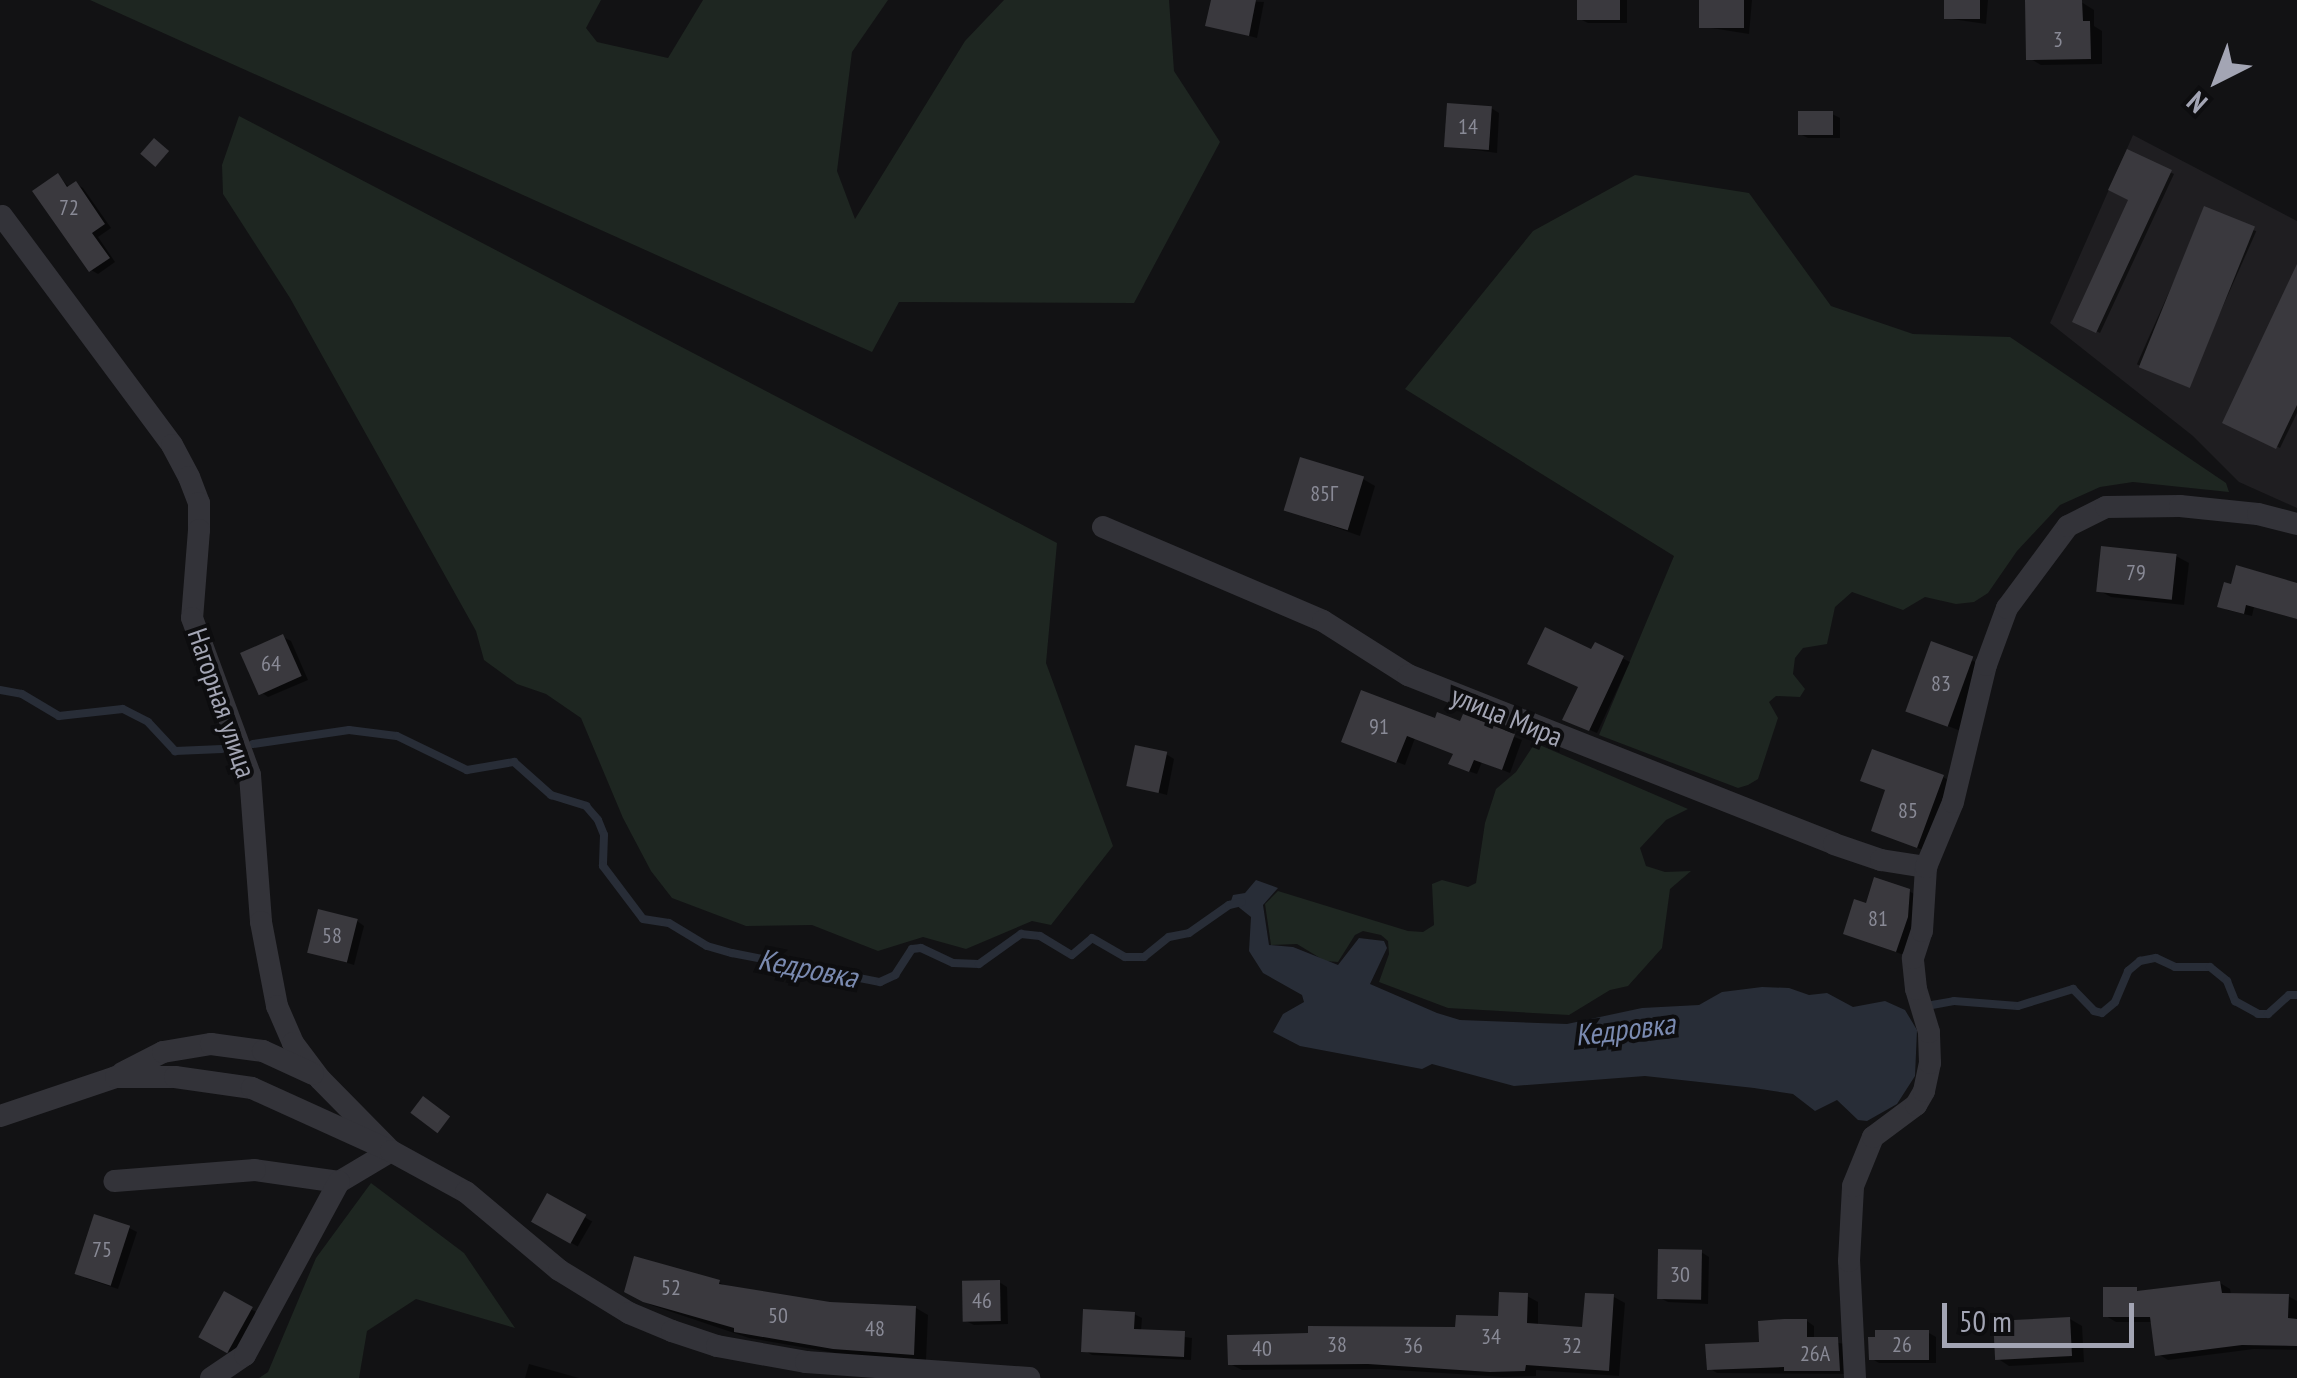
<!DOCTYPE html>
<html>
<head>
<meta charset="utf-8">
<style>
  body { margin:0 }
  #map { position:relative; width:2297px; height:1378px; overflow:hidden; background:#121214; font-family:"PT Sans Narrow",sans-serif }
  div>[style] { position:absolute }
  .built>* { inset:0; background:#1f1e21 }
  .green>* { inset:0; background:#1e2621 }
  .water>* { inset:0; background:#282d37 }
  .shadow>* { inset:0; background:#0007; transform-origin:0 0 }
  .stream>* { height:8px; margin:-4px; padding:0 4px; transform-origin:4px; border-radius:4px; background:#282d37 }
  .building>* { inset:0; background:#3a393e; transform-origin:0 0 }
  .minor>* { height:22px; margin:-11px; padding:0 11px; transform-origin:11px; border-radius:11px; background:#333339 }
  span { translate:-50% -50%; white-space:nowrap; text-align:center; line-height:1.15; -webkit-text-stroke:8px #0d0d0f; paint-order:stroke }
  .number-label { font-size:22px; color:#898a96 }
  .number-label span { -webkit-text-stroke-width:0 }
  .street-label { font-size:28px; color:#a3a5b4 }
  .water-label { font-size:30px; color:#7a8ab0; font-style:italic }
  .north { position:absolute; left:2167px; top:30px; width:100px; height:100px; -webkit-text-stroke:8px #0d0d0f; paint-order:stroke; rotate:222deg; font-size:28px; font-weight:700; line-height:40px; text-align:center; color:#a3a5b4 }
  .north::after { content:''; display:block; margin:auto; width:35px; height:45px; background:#a3a5b4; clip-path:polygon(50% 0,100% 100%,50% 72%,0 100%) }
  .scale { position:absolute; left:1942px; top:1303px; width:192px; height:45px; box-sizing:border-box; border:5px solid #a3a5b4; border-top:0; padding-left:12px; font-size:30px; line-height:35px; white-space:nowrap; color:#a3a5b4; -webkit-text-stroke:8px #0d0d0f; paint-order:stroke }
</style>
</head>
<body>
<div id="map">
  <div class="built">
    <div style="clip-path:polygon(2133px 135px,2297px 221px,2297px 508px,2239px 482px,2193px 436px,2050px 323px)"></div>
  </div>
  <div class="green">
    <div style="clip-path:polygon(90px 0,601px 0,586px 28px,597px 42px,668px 58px,703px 0,888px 0,852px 52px,837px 171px,855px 219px,965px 41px,1004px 0,1169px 0,1174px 71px,1220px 142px,1134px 303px,899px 302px,872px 352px)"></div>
    <div style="clip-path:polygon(239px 116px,1057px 543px,1046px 663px,1113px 846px,1051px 925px,1032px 921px,966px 949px,923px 937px,878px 951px,812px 925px,746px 926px,672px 898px,651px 871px,623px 818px,581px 718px,546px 694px,517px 684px,484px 660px,476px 631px,290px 298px,223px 194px,222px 165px)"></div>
    <div style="clip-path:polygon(1635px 175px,1749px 193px,1831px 306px,1913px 334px,2010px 337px,2226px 483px,2229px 492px,2133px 482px,2100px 487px,2060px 505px,2017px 551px,1988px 593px,1974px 602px,1956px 604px,1925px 597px,1903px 610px,1852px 592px,1835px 607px,1827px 644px,1803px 648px,1795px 658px,1793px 674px,1805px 689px,1800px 697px,1776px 696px,1769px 702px,1778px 718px,1758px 779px,1748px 785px,1738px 788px,1599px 735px,1674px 556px,1405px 389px,1533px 231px)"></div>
    <div style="clip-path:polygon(1535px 743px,1688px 809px,1666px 820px,1640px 848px,1646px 866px,1665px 872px,1691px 871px,1670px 889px,1662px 948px,1628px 986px,1610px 990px,1569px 1015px,1448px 1008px,1379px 982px,1389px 954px,1388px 941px,1381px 935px,1363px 931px,1355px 935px,1338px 962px,1325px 961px,1297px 944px,1271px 945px,1265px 904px,1278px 891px,1408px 931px,1423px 932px,1434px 925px,1432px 884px,1442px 880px,1468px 887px,1476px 883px,1485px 823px,1496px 789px,1516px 772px)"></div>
    <div style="clip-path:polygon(371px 1183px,464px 1253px,515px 1328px,416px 1299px,367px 1331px,359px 1378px,259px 1378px,268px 1372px,316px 1258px)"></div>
  </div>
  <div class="water">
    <div style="clip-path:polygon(1256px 880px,1278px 888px,1263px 905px,1269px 945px,1293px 947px,1338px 965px,1359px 938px,1384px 941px,1387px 948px,1370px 984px,1437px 1013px,1460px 1020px,1567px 1024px,1642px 1008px,1699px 1005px,1722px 992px,1762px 987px,1789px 988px,1809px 995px,1827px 993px,1853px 1007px,1885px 1001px,1905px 1010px,1917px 1030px,1915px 1076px,1897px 1104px,1867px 1121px,1858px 1120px,1837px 1100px,1815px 1111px,1793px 1094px,1754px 1088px,1645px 1076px,1514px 1086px,1432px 1064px,1422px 1069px,1300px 1046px,1273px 1032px,1283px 1014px,1304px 1002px,1302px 995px,1263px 973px,1249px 951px,1251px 917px,1231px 901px,1233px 895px,1245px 893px)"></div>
  </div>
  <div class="shadow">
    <div style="clip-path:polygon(1213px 0,1264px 2px,1257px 38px,1208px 25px)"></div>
    <div style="clip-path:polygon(1580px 0,1627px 0,1627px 23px,1588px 23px,1580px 19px)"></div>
    <div style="clip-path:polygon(1702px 0,1752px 0,1749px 34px,1699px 26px)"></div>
    <div style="clip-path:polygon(1946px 0,1988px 0,1986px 24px,1945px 18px)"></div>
    <div style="clip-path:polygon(2040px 0,2078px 0,2094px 10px,2094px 26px,2102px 31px,2102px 64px,2041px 65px,2029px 58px)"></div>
    <div style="clip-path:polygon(1491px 108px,1499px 113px,1497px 153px,1447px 146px)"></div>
    <div style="clip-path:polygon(1832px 114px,1840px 118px,1840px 138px,1808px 138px,1800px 134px)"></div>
    <div style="clip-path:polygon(2128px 152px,2174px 174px,2100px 333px,2075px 321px,2131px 199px)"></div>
    <div style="clip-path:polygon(58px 176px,70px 188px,76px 184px,83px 188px,111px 228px,98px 237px,115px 262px,98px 274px,91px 270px)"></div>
    <div style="left:2206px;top:209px;width:55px;height:170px;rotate:24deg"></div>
    <div style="clip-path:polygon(2297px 270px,2297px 413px,2280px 448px,2225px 422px)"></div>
    <div style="clip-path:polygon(1363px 479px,1375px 486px,1360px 536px,1287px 510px)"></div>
    <div style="clip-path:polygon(2176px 556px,2189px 563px,2184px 605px,2111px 597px,2098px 590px)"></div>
    <div style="clip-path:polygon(2232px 587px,2297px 593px,2297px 619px,2254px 607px,2252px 616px,2227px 610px,2220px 605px)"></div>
    <div style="clip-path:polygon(283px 637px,291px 641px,308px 680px,268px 697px,261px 692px)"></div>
    <div style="clip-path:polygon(1596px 645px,1630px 662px,1597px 733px,1573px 723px)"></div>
    <div style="left:1932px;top:645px;width:57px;height:70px;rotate:21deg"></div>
    <div style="clip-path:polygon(1464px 717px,1522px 740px,1510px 773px,1482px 762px,1477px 774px,1459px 768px,1455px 754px,1415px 738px,1405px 765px,1352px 745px,1436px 721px,1462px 724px)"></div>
    <div style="clip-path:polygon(1166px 754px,1174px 759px,1167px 795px,1130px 785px)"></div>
    <div style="clip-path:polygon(1943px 777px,1955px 784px,1930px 853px,1874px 830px,1888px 791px,1863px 780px)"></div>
    <div style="clip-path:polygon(1909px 891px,1921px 898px,1909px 957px,1846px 933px,1867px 906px)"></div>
    <div style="clip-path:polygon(357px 921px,364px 926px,354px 965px,309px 951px)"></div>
    <div style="left:548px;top:1196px;width:51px;height:29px;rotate:30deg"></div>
    <div style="clip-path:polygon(129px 1228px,137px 1232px,118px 1289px,85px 1278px)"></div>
    <div style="clip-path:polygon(1701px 1252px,1709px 1257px,1708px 1304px,1668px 1302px,1660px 1298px)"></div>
    <div style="clip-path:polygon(719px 1282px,728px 1288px,829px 1305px,916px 1308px,928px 1315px,926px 1360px,847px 1355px,749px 1338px,651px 1305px,627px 1291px)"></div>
    <div style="clip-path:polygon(999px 1282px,1007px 1287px,1008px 1324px,974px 1325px,966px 1321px)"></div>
    <div style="clip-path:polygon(2220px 1283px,2230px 1289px,2231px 1295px,2288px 1296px,2297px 1301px,2297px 1350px,2254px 1349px,2168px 1360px,2158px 1354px,2153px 1322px,2116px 1322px,2106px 1316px,2136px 1290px,2142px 1293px)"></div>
    <div style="left:225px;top:1294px;width:39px;height:48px;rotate:30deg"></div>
    <div style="clip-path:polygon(1527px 1296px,1538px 1302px,1538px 1326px,1584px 1329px,1614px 1297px,1625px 1303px,1619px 1376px,1536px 1370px,1536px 1376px,1503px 1377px,1381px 1369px,1242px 1370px,1230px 1364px,1458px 1330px,1501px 1319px)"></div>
    <div style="clip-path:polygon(1134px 1314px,1142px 1318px,1141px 1331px,1192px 1338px,1191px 1360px,1092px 1355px,1084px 1350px)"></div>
    <div style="clip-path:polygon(2070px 1319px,2082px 1326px,2084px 1362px,2009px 1366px,1997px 1358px)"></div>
    <div style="clip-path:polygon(1807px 1321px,1814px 1326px,1814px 1339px,1845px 1344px,1847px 1374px,1717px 1373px,1709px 1368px)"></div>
    <div style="clip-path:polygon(1929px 1333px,1936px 1337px,1936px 1363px,1879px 1363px,1872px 1359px)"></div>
    <div style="clip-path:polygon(529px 1364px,579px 1378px,525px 1378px)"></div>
  </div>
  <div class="stream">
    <div style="left:0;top:690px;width:22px;rotate:10deg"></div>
    <div style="left:22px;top:694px;width:43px;rotate:30.7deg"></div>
    <div style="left:59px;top:716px;width:64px;rotate:-6.2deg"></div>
    <div style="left:123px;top:709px;width:28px;rotate:27deg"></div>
    <div style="left:148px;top:722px;width:40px;rotate:47deg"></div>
    <div style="left:175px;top:751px;width:47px;rotate:-2.4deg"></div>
    <div style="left:253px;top:744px;width:97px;rotate:-8.3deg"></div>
    <div style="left:349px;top:730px;width:48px;rotate:7.1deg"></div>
    <div style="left:397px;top:736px;width:78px;rotate:25.9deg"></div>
    <div style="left:467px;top:770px;width:48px;rotate:-9.7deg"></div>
    <div style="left:514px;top:762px;width:50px;rotate:41.7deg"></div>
    <div style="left:551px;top:795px;width:37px;rotate:17deg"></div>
    <div style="left:586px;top:806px;width:18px;rotate:49deg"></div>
    <div style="left:598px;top:820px;width:16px;rotate:68deg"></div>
    <div style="left:604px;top:835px;width:31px;rotate:92deg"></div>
    <div style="left:603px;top:866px;width:66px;rotate:53deg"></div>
    <div style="left:643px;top:919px;width:26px;rotate:9deg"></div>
    <div style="left:669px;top:923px;width:44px;rotate:31.2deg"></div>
    <div style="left:707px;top:946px;width:26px;rotate:16deg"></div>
    <div style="left:732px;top:953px;width:151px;rotate:11.1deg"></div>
    <div style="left:880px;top:982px;width:17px;rotate:-25deg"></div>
    <div style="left:895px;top:975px;width:31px;rotate:-57deg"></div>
    <div style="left:912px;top:949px;width:9px;rotate:-6deg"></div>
    <div style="left:921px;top:948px;width:35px;rotate:25deg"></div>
    <div style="left:953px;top:963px;width:26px;rotate:2deg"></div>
    <div style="left:979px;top:964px;width:52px;rotate:-35.5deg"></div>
    <div style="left:1021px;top:934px;width:19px;rotate:6deg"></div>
    <div style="left:1040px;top:936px;width:37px;rotate:31deg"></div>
    <div style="left:1072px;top:955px;width:26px;rotate:-40deg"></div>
    <div style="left:1092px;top:938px;width:38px;rotate:30deg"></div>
    <div style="left:1125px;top:957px;width:19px"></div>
    <div style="left:1144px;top:957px;width:32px;rotate:-39deg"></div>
    <div style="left:1169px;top:937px;width:20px;rotate:-11deg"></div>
    <div style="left:1189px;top:933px;width:49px;rotate:-35deg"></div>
    <div style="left:1229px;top:905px;width:13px;rotate:-13deg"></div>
    <div style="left:1932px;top:1005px;width:22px;rotate:-10deg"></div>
    <div style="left:1954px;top:1001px;width:64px;rotate:4.5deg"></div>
    <div style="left:2018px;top:1006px;width:58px;rotate:-17.2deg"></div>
    <div style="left:2073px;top:989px;width:30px;rotate:46deg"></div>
    <div style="left:2094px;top:1011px;width:8px;rotate:14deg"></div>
    <div style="left:2102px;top:1013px;width:17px;rotate:-40deg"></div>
    <div style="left:2115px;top:1002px;width:34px;rotate:-67deg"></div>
    <div style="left:2128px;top:971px;width:16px;rotate:-40deg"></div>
    <div style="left:2140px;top:961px;width:16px;rotate:-11deg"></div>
    <div style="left:2156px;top:958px;width:21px;rotate:25deg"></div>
    <div style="left:2175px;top:967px;width:35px"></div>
    <div style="left:2210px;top:967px;width:22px;rotate:39deg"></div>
    <div style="left:2227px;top:981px;width:22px;rotate:68deg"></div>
    <div style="left:2235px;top:1001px;width:26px;rotate:29deg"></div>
    <div style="left:2258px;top:1014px;width:10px"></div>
    <div style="left:2268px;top:1014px;width:28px;rotate:-42deg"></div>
    <div style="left:2289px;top:995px;width:8px"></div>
  </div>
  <div class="building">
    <div style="clip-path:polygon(1211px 0,1256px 0,1249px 36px,1205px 26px)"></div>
    <div style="left:1577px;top:0;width:43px;height:20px"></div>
    <div style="left:1699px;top:0;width:45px;height:28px"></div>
    <div style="left:1944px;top:0;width:36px;height:19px"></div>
    <div style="clip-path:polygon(2025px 0,2082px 0,2083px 21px,2090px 21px,2091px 59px,2026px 60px)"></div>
    <div style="left:1447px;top:103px;width:45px;height:44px;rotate:4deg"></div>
    <div style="left:1833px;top:111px;width:24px;height:35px;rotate:90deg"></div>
    <div style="left:154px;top:138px;width:20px;height:21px;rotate:41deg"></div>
    <div style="clip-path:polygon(2127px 149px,2172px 170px,2096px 333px,2072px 322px,2128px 200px,2108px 190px)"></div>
    <div style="clip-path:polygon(58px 173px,67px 187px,76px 181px,105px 224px,92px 233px,110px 258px,89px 272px,32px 191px)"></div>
    <div style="left:2204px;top:206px;width:55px;height:174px;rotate:22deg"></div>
    <div style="clip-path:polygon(2297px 264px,2297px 405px,2276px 449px,2222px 423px)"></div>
    <div style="left:1300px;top:457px;width:67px;height:56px;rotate:17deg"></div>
    <div style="left:2101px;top:546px;width:76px;height:46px;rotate:6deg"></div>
    <div style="clip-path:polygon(2236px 565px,2297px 583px,2297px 619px,2246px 605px,2244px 614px,2217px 607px,2224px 582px,2231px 584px)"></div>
    <div style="clip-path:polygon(1545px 627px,1591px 649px,1595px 642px,1624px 656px,1589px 731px,1562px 720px,1578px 687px,1527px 664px)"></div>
    <div style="left:283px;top:634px;width:46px;height:47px;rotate:66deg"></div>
    <div style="left:1931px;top:641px;width:45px;height:75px;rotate:20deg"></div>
    <div style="clip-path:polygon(1361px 690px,1435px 718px,1437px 712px,1460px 721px,1463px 714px,1515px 734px,1502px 770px,1474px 760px,1469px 772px,1448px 764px,1453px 754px,1407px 736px,1396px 763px,1341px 742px)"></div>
    <div style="left:1135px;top:745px;width:33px;height:42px;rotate:12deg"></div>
    <div style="clip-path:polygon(1872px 749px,1944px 775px,1917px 848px,1871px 831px,1885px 790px,1860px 781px)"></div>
    <div style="clip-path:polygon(1874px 877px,1910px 889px,1908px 917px,1896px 952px,1843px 934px,1854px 899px,1866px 903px)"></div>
    <div style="left:318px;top:909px;width:41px;height:45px;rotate:14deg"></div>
    <div style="left:423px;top:1096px;width:34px;height:21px;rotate:37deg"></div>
    <div style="left:547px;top:1193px;width:45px;height:33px;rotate:29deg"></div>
    <div style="left:94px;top:1214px;width:38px;height:63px;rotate:18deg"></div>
    <div style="left:1658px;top:1249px;width:44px;height:50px;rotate:1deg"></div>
    <div style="clip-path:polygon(634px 1256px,720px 1280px,719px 1284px,830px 1302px,916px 1306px,914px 1355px,833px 1349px,734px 1332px,734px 1328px,643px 1302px,624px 1292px)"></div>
    <div style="left:1000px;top:1280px;width:41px;height:38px;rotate:89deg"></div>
    <div style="clip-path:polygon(2220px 1281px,2222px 1293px,2289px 1294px,2288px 1318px,2297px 1319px,2297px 1346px,2242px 1345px,2155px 1356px,2150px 1317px,2103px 1317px,2103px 1287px,2137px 1287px,2137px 1291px)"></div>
    <div style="left:224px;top:1291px;width:33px;height:53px;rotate:29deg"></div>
    <div style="clip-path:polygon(1499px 1292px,1528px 1293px,1527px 1323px,1582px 1327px,1585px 1293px,1614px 1294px,1609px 1371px,1526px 1365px,1525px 1371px,1490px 1372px,1368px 1364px,1228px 1365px,1227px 1335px,1308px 1333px,1308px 1326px,1455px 1327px,1456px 1315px,1498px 1316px)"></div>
    <div style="clip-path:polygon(1083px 1309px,1135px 1312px,1134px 1329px,1185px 1331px,1184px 1357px,1081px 1352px)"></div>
    <div style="left:2070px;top:1317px;width:39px;height:77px;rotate:87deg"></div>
    <div style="clip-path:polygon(1784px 1319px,1807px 1319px,1807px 1337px,1838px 1337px,1840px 1371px,1784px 1371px,1784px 1367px,1707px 1370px,1705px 1344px,1759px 1342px,1758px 1321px)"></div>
    <div style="clip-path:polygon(1875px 1330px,1929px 1330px,1929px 1360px,1869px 1360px,1868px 1337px,1875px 1337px)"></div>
  </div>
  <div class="minor">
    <div style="left:2px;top:216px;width:285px;rotate:53.4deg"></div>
    <div style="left:172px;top:445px;width:36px;rotate:62deg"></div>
    <div style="left:189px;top:477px;width:28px;rotate:69deg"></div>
    <div style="left:199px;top:503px;width:27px;rotate:90deg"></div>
    <div style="left:199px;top:530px;width:88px;rotate:94.5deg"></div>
    <div style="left:192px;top:618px;width:167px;rotate:69.7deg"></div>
    <div style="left:250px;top:775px;width:147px;rotate:85.7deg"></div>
    <div style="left:261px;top:922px;width:86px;rotate:79.2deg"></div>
    <div style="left:277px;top:1006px;width:40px;rotate:66.6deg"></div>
    <div style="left:293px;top:1043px;width:45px;rotate:53.1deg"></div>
    <div style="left:320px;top:1079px;width:101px;rotate:45.4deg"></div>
    <div style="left:391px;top:1151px;width:61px;rotate:149.2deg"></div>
    <div style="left:339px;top:1182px;width:85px;rotate:-171.9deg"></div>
    <div style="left:255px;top:1170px;width:141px;rotate:175.5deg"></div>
    <div style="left:1103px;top:527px;width:239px;rotate:23.1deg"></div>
    <div style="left:1323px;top:621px;width:101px;rotate:32.4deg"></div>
    <div style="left:1408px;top:675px;width:458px;rotate:21.6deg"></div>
    <div style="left:1834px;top:844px;width:50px;rotate:18.8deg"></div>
    <div style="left:1881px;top:860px;width:46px;rotate:8.8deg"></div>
    <div style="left:122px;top:1073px;width:46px;rotate:-27.1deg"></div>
    <div style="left:163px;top:1052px;width:49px;rotate:-9.5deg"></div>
    <div style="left:211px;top:1044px;width:52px;rotate:7.7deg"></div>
    <div style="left:263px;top:1051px;width:55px;rotate:24.7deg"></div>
    <div style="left:0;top:1116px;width:122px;rotate:-18.6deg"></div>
    <div style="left:116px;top:1077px;width:59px"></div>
    <div style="left:175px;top:1077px;width:78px;rotate:8.1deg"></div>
    <div style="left:252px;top:1088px;width:153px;rotate:24.4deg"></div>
    <div style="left:391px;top:1151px;width:85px;rotate:28.7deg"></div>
    <div style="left:466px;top:1192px;width:121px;rotate:40deg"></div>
    <div style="left:559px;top:1270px;width:82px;rotate:31.6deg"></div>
    <div style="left:629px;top:1313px;width:47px;rotate:22.7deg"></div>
    <div style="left:672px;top:1331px;width:47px;rotate:18.4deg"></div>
    <div style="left:717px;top:1346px;width:90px;rotate:10.2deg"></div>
    <div style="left:806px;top:1362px;width:224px;rotate:4.1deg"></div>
    <div style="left:211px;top:1378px;width:41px;rotate:-34.1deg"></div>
    <div style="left:245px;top:1355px;width:197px;rotate:-61.5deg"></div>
    <div style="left:1855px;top:1378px;width:117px;rotate:-92.9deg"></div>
    <div style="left:1849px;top:1261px;width:75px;rotate:-86.9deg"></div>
    <div style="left:1853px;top:1186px;width:53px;rotate:-67.8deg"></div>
    <div style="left:1873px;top:1137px;width:54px;rotate:-36.7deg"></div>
    <div style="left:1916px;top:1105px;width:16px;rotate:-60deg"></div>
    <div style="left:1924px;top:1091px;width:29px;rotate:-78deg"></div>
    <div style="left:1930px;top:1063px;width:31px;rotate:-92deg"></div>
    <div style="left:1929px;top:1032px;width:45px;rotate:-106.8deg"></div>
    <div style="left:1916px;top:989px;width:31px;rotate:-96deg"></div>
    <div style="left:1913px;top:958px;width:28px;rotate:-72deg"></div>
    <div style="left:1922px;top:931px;width:64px;rotate:-86.4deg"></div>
    <div style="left:1926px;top:867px;width:70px;rotate:-67.4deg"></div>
    <div style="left:1953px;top:802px;width:141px;rotate:-76.5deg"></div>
    <div style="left:1986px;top:665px;width:61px;rotate:-69.8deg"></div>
    <div style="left:2007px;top:608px;width:102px;rotate:-53.4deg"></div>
    <div style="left:2068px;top:526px;width:42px;rotate:-26.6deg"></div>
    <div style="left:2106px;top:507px;width:74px;rotate:-0.8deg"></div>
    <div style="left:2180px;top:506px;width:78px;rotate:5.9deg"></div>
    <div style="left:2258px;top:514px;width:40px;rotate:14.4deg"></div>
  </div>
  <div class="number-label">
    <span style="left:2058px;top:40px">3</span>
    <span style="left:1468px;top:127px">14</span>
    <span style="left:69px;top:208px">72</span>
    <span style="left:1324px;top:494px">85Г</span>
    <span style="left:2136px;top:573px">79</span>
    <span style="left:271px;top:664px">64</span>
    <span style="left:1941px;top:684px">83</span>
    <span style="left:1379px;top:727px">91</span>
    <span style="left:1908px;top:811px">85</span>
    <span style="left:1878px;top:919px">81</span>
    <span style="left:332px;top:936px">58</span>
    <span style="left:102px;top:1250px">75</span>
    <span style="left:1680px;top:1275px">30</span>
    <span style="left:671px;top:1288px">52</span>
    <span style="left:982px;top:1301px">46</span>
    <span style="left:778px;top:1316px">50</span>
    <span style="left:875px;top:1329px">48</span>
    <span style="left:1491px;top:1337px">34</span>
    <span style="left:1337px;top:1345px">38</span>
    <span style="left:1902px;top:1345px">26</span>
    <span style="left:1413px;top:1346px">36</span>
    <span style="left:1572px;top:1346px">32</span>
    <span style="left:1262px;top:1349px">40</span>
    <span style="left:1815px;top:1354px">26А</span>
  </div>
  <div class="street-label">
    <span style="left:222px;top:703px;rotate:71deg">Нагорная улица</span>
    <span style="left:1507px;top:716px;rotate:22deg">улица Мира</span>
  </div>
  <div class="water-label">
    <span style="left:808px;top:968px;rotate:11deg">Кедровка</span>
    <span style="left:1625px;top:1029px;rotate:-7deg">Кедровка</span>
  </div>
  <div class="north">N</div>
  <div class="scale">50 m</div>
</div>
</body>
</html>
